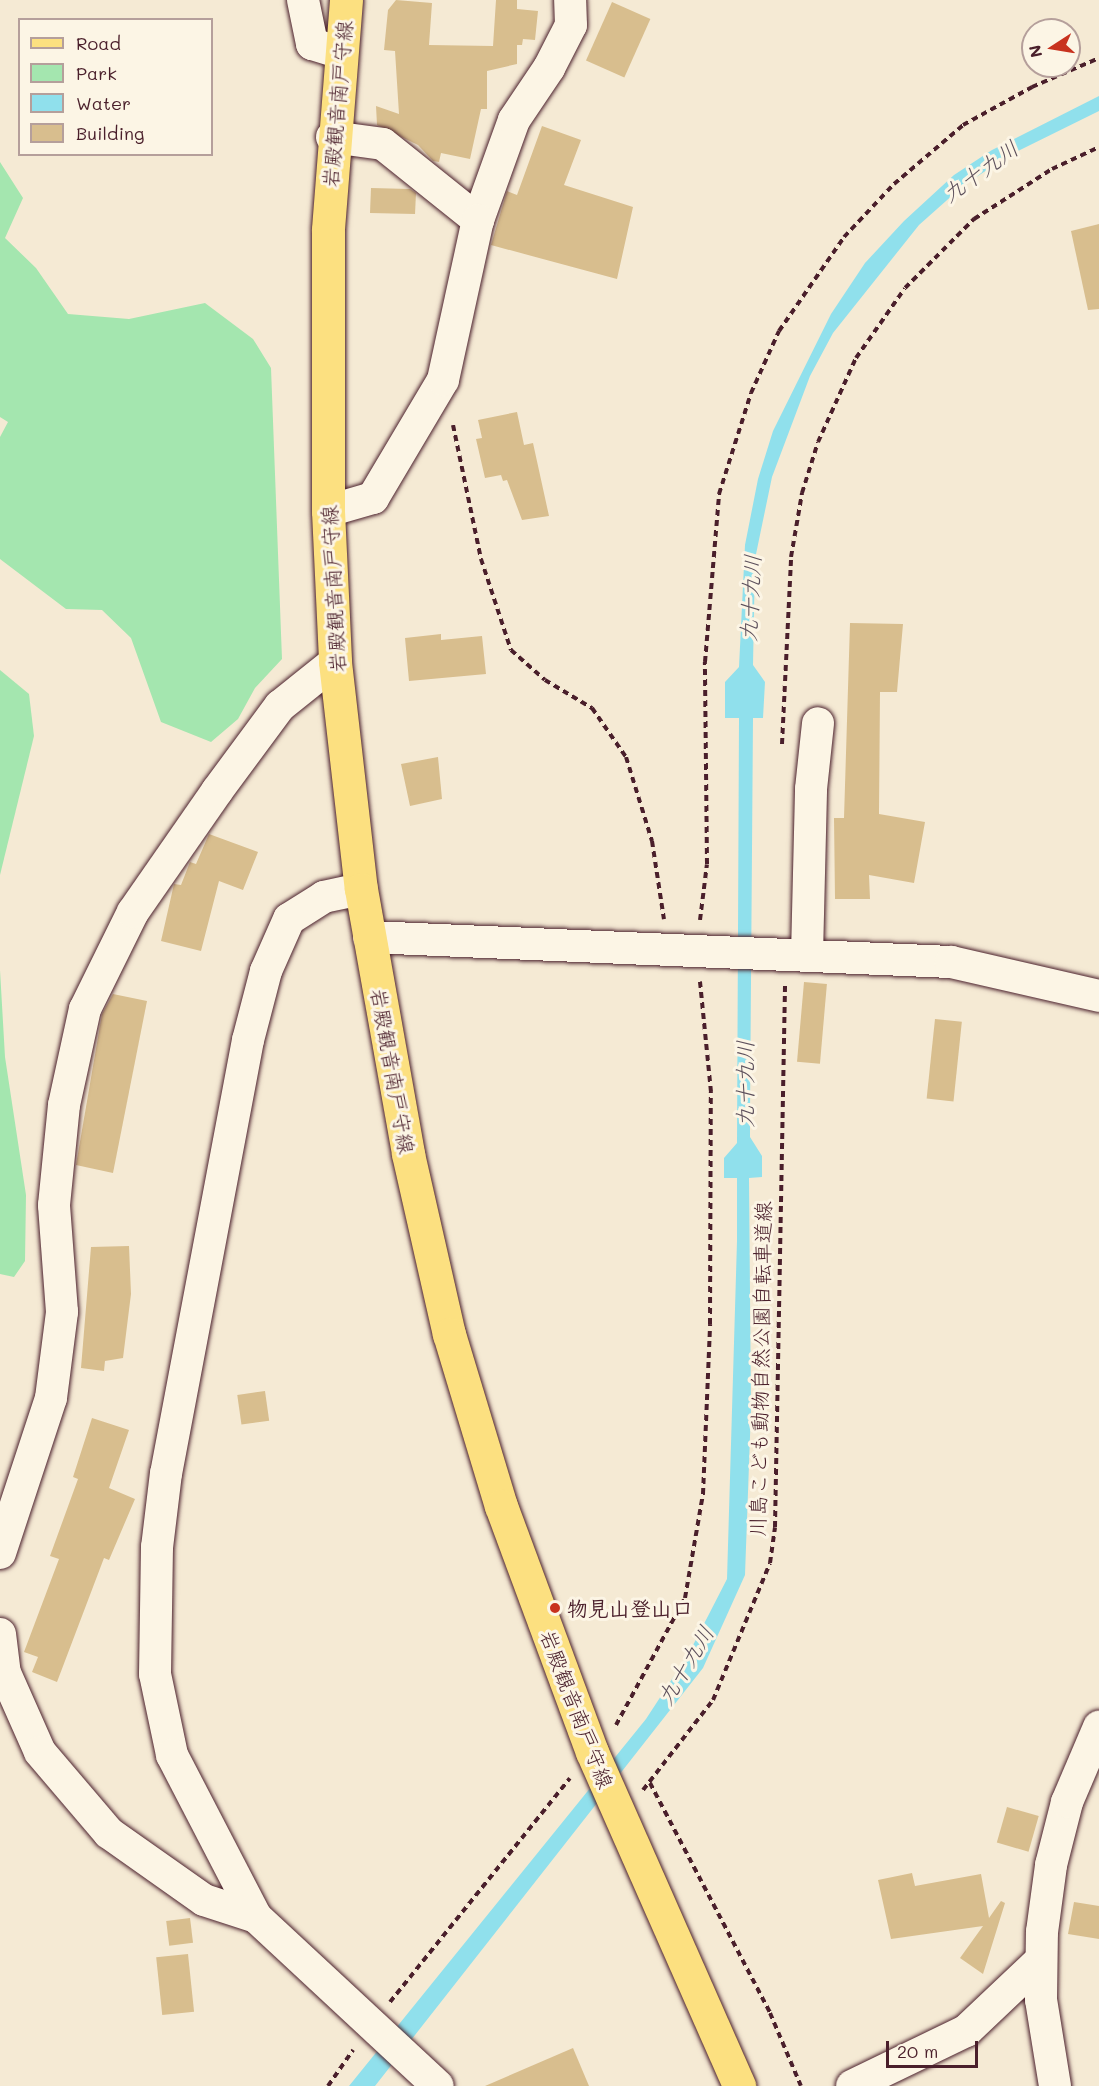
<!DOCTYPE html>
<html>
<head>
<meta charset="utf-8">
<style>
  body { margin:0 }
  #map { position:relative; width:1099px; height:2086px; overflow:hidden; background:#f5ead4; font-family:Mali,"Klee One",sans-serif }
  div>[style] { position:absolute }
  .green>* { inset:0; background:#a4e6af }
  .water>* { inset:0; background:#90e0ec }
  .building>* { inset:0; background:#d8be8e; transform-origin:0 0 }
  .path>* { height:4px; margin-top:-2px; transform-origin:0; background:repeating-linear-gradient(90deg,#4a1f2b 0 6px,transparent 0 10.5px) }
  .roads { filter:drop-shadow(0 0 2px #4a1f2b) drop-shadow(0 0 2px #4a1f2b) }
  .minor>* { height:32px; margin:-16px; padding:0 16px; transform-origin:16px; border-radius:16px; background:#fcf5e5 }
  .major>* { height:33px; margin:-16.5px; padding:0 16.5px; transform-origin:16.5px; border-radius:16.5px; background:#fce080 }
  .dots>* { width:16px; height:16px; translate:-50% -50%; box-sizing:border-box; border:3px solid #fcf5e5; border-radius:50% }
  span { translate:-50% -50%; white-space:nowrap; text-align:center; line-height:1.15; -webkit-text-stroke:6px #fcf5e5; paint-order:stroke }
  .street-label { font-size:21px; color:#4a1f2b }
  .poi-label { font-size:21px; color:#4a1f2b; font-weight:700 }
  .left { translate:0 -50%; text-align:left }
  .water-label { font-size:22px; color:#5c4f5b; font-style:italic }
  .legend { position:absolute; left:18px; top:18px; width:195px; height:138px; box-sizing:border-box; background:#fcf5e5; border:2px solid #b59f9b; margin:0; padding:8px 10px; list-style:none; font-size:18px; color:#4a1f2b }
  .legend li { display:flex; align-items:center; gap:12px; height:30px }
  .legend b { width:30px; border:2px solid #b59f9b }
  .north { position:absolute; left:1021px; top:18px; width:60px; height:60px; box-sizing:border-box; background:#fcf5e5; border:2px solid #b59f9b; border-radius:50%; rotate:258deg; font-size:16px; font-weight:700; line-height:24px; text-align:center; color:#4a1f2b }
  .north::after { content:''; display:block; margin:auto; width:21px; height:27px; background:#c8321e; clip-path:polygon(50% 0,100% 100%,50% 72%,0 100%) }
  .scale { position:absolute; left:886px; top:2041px; width:92px; height:27px; box-sizing:border-box; border:3px solid #4a1f2b; border-top:0; padding-left:8px; font-size:18px; line-height:21px; white-space:nowrap; color:#4a1f2b; -webkit-text-stroke:4px #fcf5e5; paint-order:stroke }
</style>
</head>
<body>
<div id="map">
  <div class="green">
    <div style="clip-path:polygon(0 162px,23px 198px,5px 238px,36px 268px,68px 314px,129px 319px,205px 303px,253px 339px,271px 368px,282px 659px,255px 688px,238px 719px,211px 742px,161px 722px,131px 638px,102px 610px,66px 609px,0 559px,0 437px,8px 422px,0 417px)"></div>
    <div style="clip-path:polygon(0 670px,29px 694px,34px 736px,0 875px)"></div>
    <div style="clip-path:polygon(0 970px,5px 1057px,26px 1195px,25px 1261px,14px 1277px,0 1274px)"></div>
  </div>
  <div class="water">
    <div style="clip-path:polygon(1099px 96px,1099px 111px,1010px 155px,964px 185px,919px 225px,833px 333px,810px 376px,772px 477px,755px 559px,753px 665px,765px 682px,763px 718px,753px 718px,750px 1114px,750px 1137px,762px 1156px,762px 1177px,749px 1178px,751px 1409px,745px 1575px,703px 1668px,375px 2086px,349px 2086px,646px 1719px,689px 1653px,727px 1579px,737px 1241px,737px 1178px,724px 1178px,724px 1158px,737px 1143px,739px 718px,725px 718px,725px 682px,739px 667px,745px 545px,758px 479px,773px 431px,831px 314px,865px 263px,904px 221px,954px 175px,992px 150px)"></div>
  </div>
  <div class="building">
    <div style="clip-path:polygon(396px 0,432px 3px,429px 45px,493px 46px,496px 0,517px 0,517px 9px,538px 11px,535px 40px,523px 39px,522px 45px,517px 45px,517px 64px,487px 71px,487px 109px,481px 109px,470px 159px,441px 153px,439px 162px,433px 161px,418px 145px,377px 125px,376px 106px,399px 114px,395px 51px,384px 50px,388px 10px)"></div>
    <div style="left:612px;top:2px;width:42px;height:64px;rotate:24deg"></div>
    <div style="clip-path:polygon(542px 126px,581px 140px,564px 185px,633px 207px,617px 279px,491px 245px,507px 191px,517px 195px)"></div>
    <div style="clip-path:polygon(371px 188px,410px 189px,416px 193px,415px 214px,370px 213px)"></div>
    <div style="clip-path:polygon(1099px 224px,1099px 309px,1088px 310px,1071px 231px)"></div>
    <div style="clip-path:polygon(517px 412px,524px 445px,533px 443px,549px 516px,522px 520px,507px 480px,503px 481px,501px 475px,485px 478px,476px 439px,482px 438px,478px 420px)"></div>
    <div style="clip-path:polygon(850px 623px,903px 624px,897px 692px,880px 692px,879px 814px,925px 822px,914px 883px,869px 875px,870px 899px,835px 899px,834px 818px,844px 818px)"></div>
    <div style="clip-path:polygon(441px 634px,441px 640px,482px 636px,486px 674px,409px 681px,405px 638px)"></div>
    <div style="clip-path:polygon(438px 757px,442px 799px,410px 806px,401px 764px)"></div>
    <div style="clip-path:polygon(209px 834px,258px 852px,243px 890px,219px 881px,201px 951px,161px 941px,174px 884px,181px 885px,190px 862px,196px 864px)"></div>
    <div style="left:804px;top:982px;width:23px;height:80px;rotate:5deg"></div>
    <div style="clip-path:polygon(113px 994px,147px 1001px,113px 1173px,76px 1165px,102px 1014px)"></div>
    <div style="left:935px;top:1019px;width:27px;height:80px;rotate:6deg"></div>
    <div style="clip-path:polygon(129px 1246px,131px 1294px,123px 1358px,105px 1361px,104px 1371px,81px 1368px,91px 1247px)"></div>
    <div style="left:265px;top:1391px;width:30px;height:28px;rotate:82deg"></div>
    <div style="clip-path:polygon(92px 1418px,129px 1430px,109px 1488px,135px 1499px,109px 1560px,104px 1558px,57px 1682px,32px 1672px,38px 1657px,24px 1652px,59px 1559px,50px 1556px,78px 1479px,73px 1477px)"></div>
    <div style="left:1007px;top:1807px;width:33px;height:37px;rotate:16deg"></div>
    <div style="clip-path:polygon(912px 1873px,915px 1886px,981px 1874px,989px 1918px,1001px 1901px,1005px 1903px,983px 1974px,960px 1958px,983px 1926px,891px 1939px,878px 1880px)"></div>
    <div style="clip-path:polygon(1074px 1902px,1099px 1906px,1099px 1939px,1068px 1934px)"></div>
    <div style="left:190px;top:1918px;width:25px;height:24px;rotate:83deg"></div>
    <div style="left:188px;top:1954px;width:58px;height:32px;rotate:84deg"></div>
    <div style="clip-path:polygon(573px 2048px,589px 2086px,485px 2086px)"></div>
  </div>
  <div class="path">
    <div style="left:453px;top:425px;width:137px;rotate:78.2deg"></div>
    <div style="left:481px;top:559px;width:96px;rotate:71.8deg"></div>
    <div style="left:511px;top:650px;width:45px;rotate:41.4deg"></div>
    <div style="left:545px;top:680px;width:55px;rotate:30.8deg"></div>
    <div style="left:592px;top:708px;width:60px;rotate:55.2deg"></div>
    <div style="left:626px;top:757px;width:88px;rotate:72.8deg"></div>
    <div style="left:652px;top:841px;width:79px;rotate:81.3deg"></div>
    <div style="left:782px;top:744px;width:187px;rotate:-87.2deg"></div>
    <div style="left:791px;top:557px;width:65px;rotate:-80.2deg"></div>
    <div style="left:802px;top:493px;width:53px;rotate:-72.6deg"></div>
    <div style="left:818px;top:442px;width:92px;rotate:-65.7deg"></div>
    <div style="left:856px;top:358px;width:85px;rotate:-55deg"></div>
    <div style="left:905px;top:288px;width:98px;rotate:-45deg"></div>
    <div style="left:974px;top:219px;width:93px;rotate:-32.7deg"></div>
    <div style="left:1052px;top:169px;width:52px;rotate:-25.1deg"></div>
    <div style="left:700px;top:920px;width:56px;rotate:-82.9deg"></div>
    <div style="left:707px;top:864px;width:202px;rotate:-90.6deg"></div>
    <div style="left:705px;top:662px;width:169px;rotate:-85.2deg"></div>
    <div style="left:719px;top:494px;width:106px;rotate:-72.4deg"></div>
    <div style="left:751px;top:393px;width:68px;rotate:-65.7deg"></div>
    <div style="left:779px;top:331px;width:114px;rotate:-55.3deg"></div>
    <div style="left:844px;top:237px;width:73px;rotate:-46.7deg"></div>
    <div style="left:894px;top:184px;width:91px;rotate:-40.5deg"></div>
    <div style="left:963px;top:125px;width:79px;rotate:-28.8deg"></div>
    <div style="left:1032px;top:87px;width:73px;rotate:-23.4deg"></div>
    <div style="left:616px;top:1725px;width:145px;rotate:-61.5deg"></div>
    <div style="left:685px;top:1598px;width:106px;rotate:-80.2deg"></div>
    <div style="left:703px;top:1494px;width:170px;rotate:-87.6deg"></div>
    <div style="left:710px;top:1324px;width:232px;rotate:-89.8deg"></div>
    <div style="left:711px;top:1092px;width:111px;rotate:-95.7deg"></div>
    <div style="left:650px;top:1783px;width:259px;rotate:62.4deg"></div>
    <div style="left:770px;top:2013px;width:79px;rotate:67deg"></div>
    <div style="left:643px;top:1790px;width:114px;rotate:-52.1deg"></div>
    <div style="left:713px;top:1700px;width:148px;rotate:-67.4deg"></div>
    <div style="left:770px;top:1563px;width:36px;rotate:-82deg"></div>
    <div style="left:775px;top:1527px;width:542px;rotate:-88.94deg"></div>
    <div style="left:390px;top:2002px;width:287px;rotate:-51.2deg"></div>
    <div style="left:328px;top:2086px;width:44px;rotate:-55.2deg"></div>
  </div>
  <div class="roads">
    <div class="minor">
      <div style="left:303px;top:0;width:45px;rotate:78.4deg"></div>
      <div style="left:312px;top:44px;width:28px;rotate:17deg"></div>
      <div style="left:332px;top:137px;width:51px;rotate:7.8deg"></div>
      <div style="left:383px;top:144px;width:122px;rotate:38.7deg"></div>
      <div style="left:478px;top:220px;width:106px;rotate:-70.2deg"></div>
      <div style="left:514px;top:120px;width:63px;rotate:-56.1deg"></div>
      <div style="left:549px;top:68px;width:48px;rotate:-62.9deg"></div>
      <div style="left:571px;top:25px;width:25px;rotate:-92deg"></div>
      <div style="left:328px;top:511px;width:47px;rotate:-16.1deg"></div>
      <div style="left:373px;top:498px;width:137px;rotate:-59.3deg"></div>
      <div style="left:443px;top:380px;width:164px;rotate:-77.7deg"></div>
      <div style="left:361px;top:889px;width:38px;rotate:168deg"></div>
      <div style="left:324px;top:897px;width:41px;rotate:147.8deg"></div>
      <div style="left:289px;top:919px;width:57px;rotate:113.9deg"></div>
      <div style="left:266px;top:971px;width:71px;rotate:104.6deg"></div>
      <div style="left:248px;top:1040px;width:441px;rotate:100.7deg"></div>
      <div style="left:166px;top:1473px;width:75px;rotate:96.9deg"></div>
      <div style="left:157px;top:1547px;width:127px;rotate:90.9deg"></div>
      <div style="left:155px;top:1674px;width:83px;rotate:78.1deg"></div>
      <div style="left:172px;top:1755px;width:182px;rotate:62.6deg"></div>
      <div style="left:256px;top:1917px;width:248px;rotate:42.9deg"></div>
      <div style="left:369px;top:937px;width:583px;rotate:2.46deg"></div>
      <div style="left:951px;top:962px;width:152px;rotate:12.9deg"></div>
      <div style="left:807px;top:955px;width:166px;rotate:-88.6deg"></div>
      <div style="left:811px;top:789px;width:66px;rotate:-83.9deg"></div>
      <div style="left:0;top:1553px;width:163px;rotate:-71.8deg"></div>
      <div style="left:51px;top:1398px;width:87px;rotate:-82.7deg"></div>
      <div style="left:62px;top:1312px;width:107px;rotate:-94.3deg"></div>
      <div style="left:54px;top:1205px;width:100px;rotate:-84.3deg"></div>
      <div style="left:64px;top:1105px;width:98px;rotate:-77.7deg"></div>
      <div style="left:85px;top:1009px;width:108px;rotate:-63.7deg"></div>
      <div style="left:133px;top:912px;width:147px;rotate:-55.2deg"></div>
      <div style="left:217px;top:791px;width:106px;rotate:-53.5deg"></div>
      <div style="left:280px;top:706px;width:70px;rotate:-38.7deg"></div>
      <div style="left:0;top:1634px;width:39px;rotate:83deg"></div>
      <div style="left:5px;top:1673px;width:86px;rotate:66.1deg"></div>
      <div style="left:40px;top:1752px;width:106px;rotate:49.6deg"></div>
      <div style="left:109px;top:1833px;width:116px;rotate:35.2deg"></div>
      <div style="left:204px;top:1900px;width:55px;rotate:18.1deg"></div>
      <div style="left:852px;top:2086px;width:127px;rotate:-25.8deg"></div>
      <div style="left:966px;top:2031px;width:103px;rotate:-43.4deg"></div>
      <div style="left:1055px;top:2086px;width:87px;rotate:-99.2deg"></div>
      <div style="left:1041px;top:2000px;width:68px;rotate:-89.2deg"></div>
      <div style="left:1042px;top:1932px;width:68px;rotate:-82.3deg"></div>
      <div style="left:1051px;top:1865px;width:65px;rotate:-75.7deg"></div>
      <div style="left:1067px;top:1802px;width:82px;rotate:-66.9deg"></div>
    </div>
    <div class="major">
      <div style="left:346px;top:0;width:231px;rotate:94.5deg"></div>
      <div style="left:328px;top:230px;width:281px;rotate:90deg"></div>
      <div style="left:328px;top:511px;width:151px;rotate:87.3deg"></div>
      <div style="left:335px;top:662px;width:228px;rotate:83.5deg"></div>
      <div style="left:361px;top:889px;width:269px;rotate:79.9deg"></div>
      <div style="left:408px;top:1154px;width:185px;rotate:77.2deg"></div>
      <div style="left:449px;top:1334px;width:180px;rotate:73.2deg"></div>
      <div style="left:501px;top:1506px;width:262px;rotate:69.7deg"></div>
      <div style="left:592px;top:1752px;width:365px;rotate:66.2deg"></div>
    </div>
  </div>
  <div class="dots">
    <div style="left:555px;top:1608px;background:#c8321e"></div>
  </div>
  <div class="street-label">
    <span style="left:337px;top:104px;rotate:-85deg">岩殿観音南戸守線</span>
    <span style="left:333px;top:589px;rotate:-93deg">岩殿観音南戸守線</span>
    <span style="left:393px;top:1071px;rotate:80deg">岩殿観音南戸守線</span>
    <span style="left:760px;top:1369px;rotate:-89deg">川島こども動物自然公園自転車道線</span>
    <span style="left:577px;top:1709px;rotate:69deg">岩殿観音南戸守線</span>
  </div>
  <div class="poi-label">
    <span class="left" style="left:567px;top:1608px">物見山登山口</span>
  </div>
  <div class="water-label">
    <span style="left:980px;top:171px;rotate:-36deg">九十九川</span>
    <span style="left:750px;top:598px;rotate:-87deg">九十九川</span>
    <span style="left:745px;top:1084px;rotate:-90deg">九十九川</span>
    <span style="left:685px;top:1665px;rotate:-59deg">九十九川</span>
  </div>
  <ul class="legend">
  <li><b style="height:8px;background:#fce080"></b>Road</li>
  <li><b style="height:16px;background:#a4e6af"></b>Park</li>
  <li><b style="height:16px;background:#90e0ec"></b>Water</li>
  <li><b style="height:16px;background:#d8be8e"></b>Building</li>
  </ul>
  <div class="north">N</div>
  <div class="scale">20 m</div>
</div>
</body>
</html>
